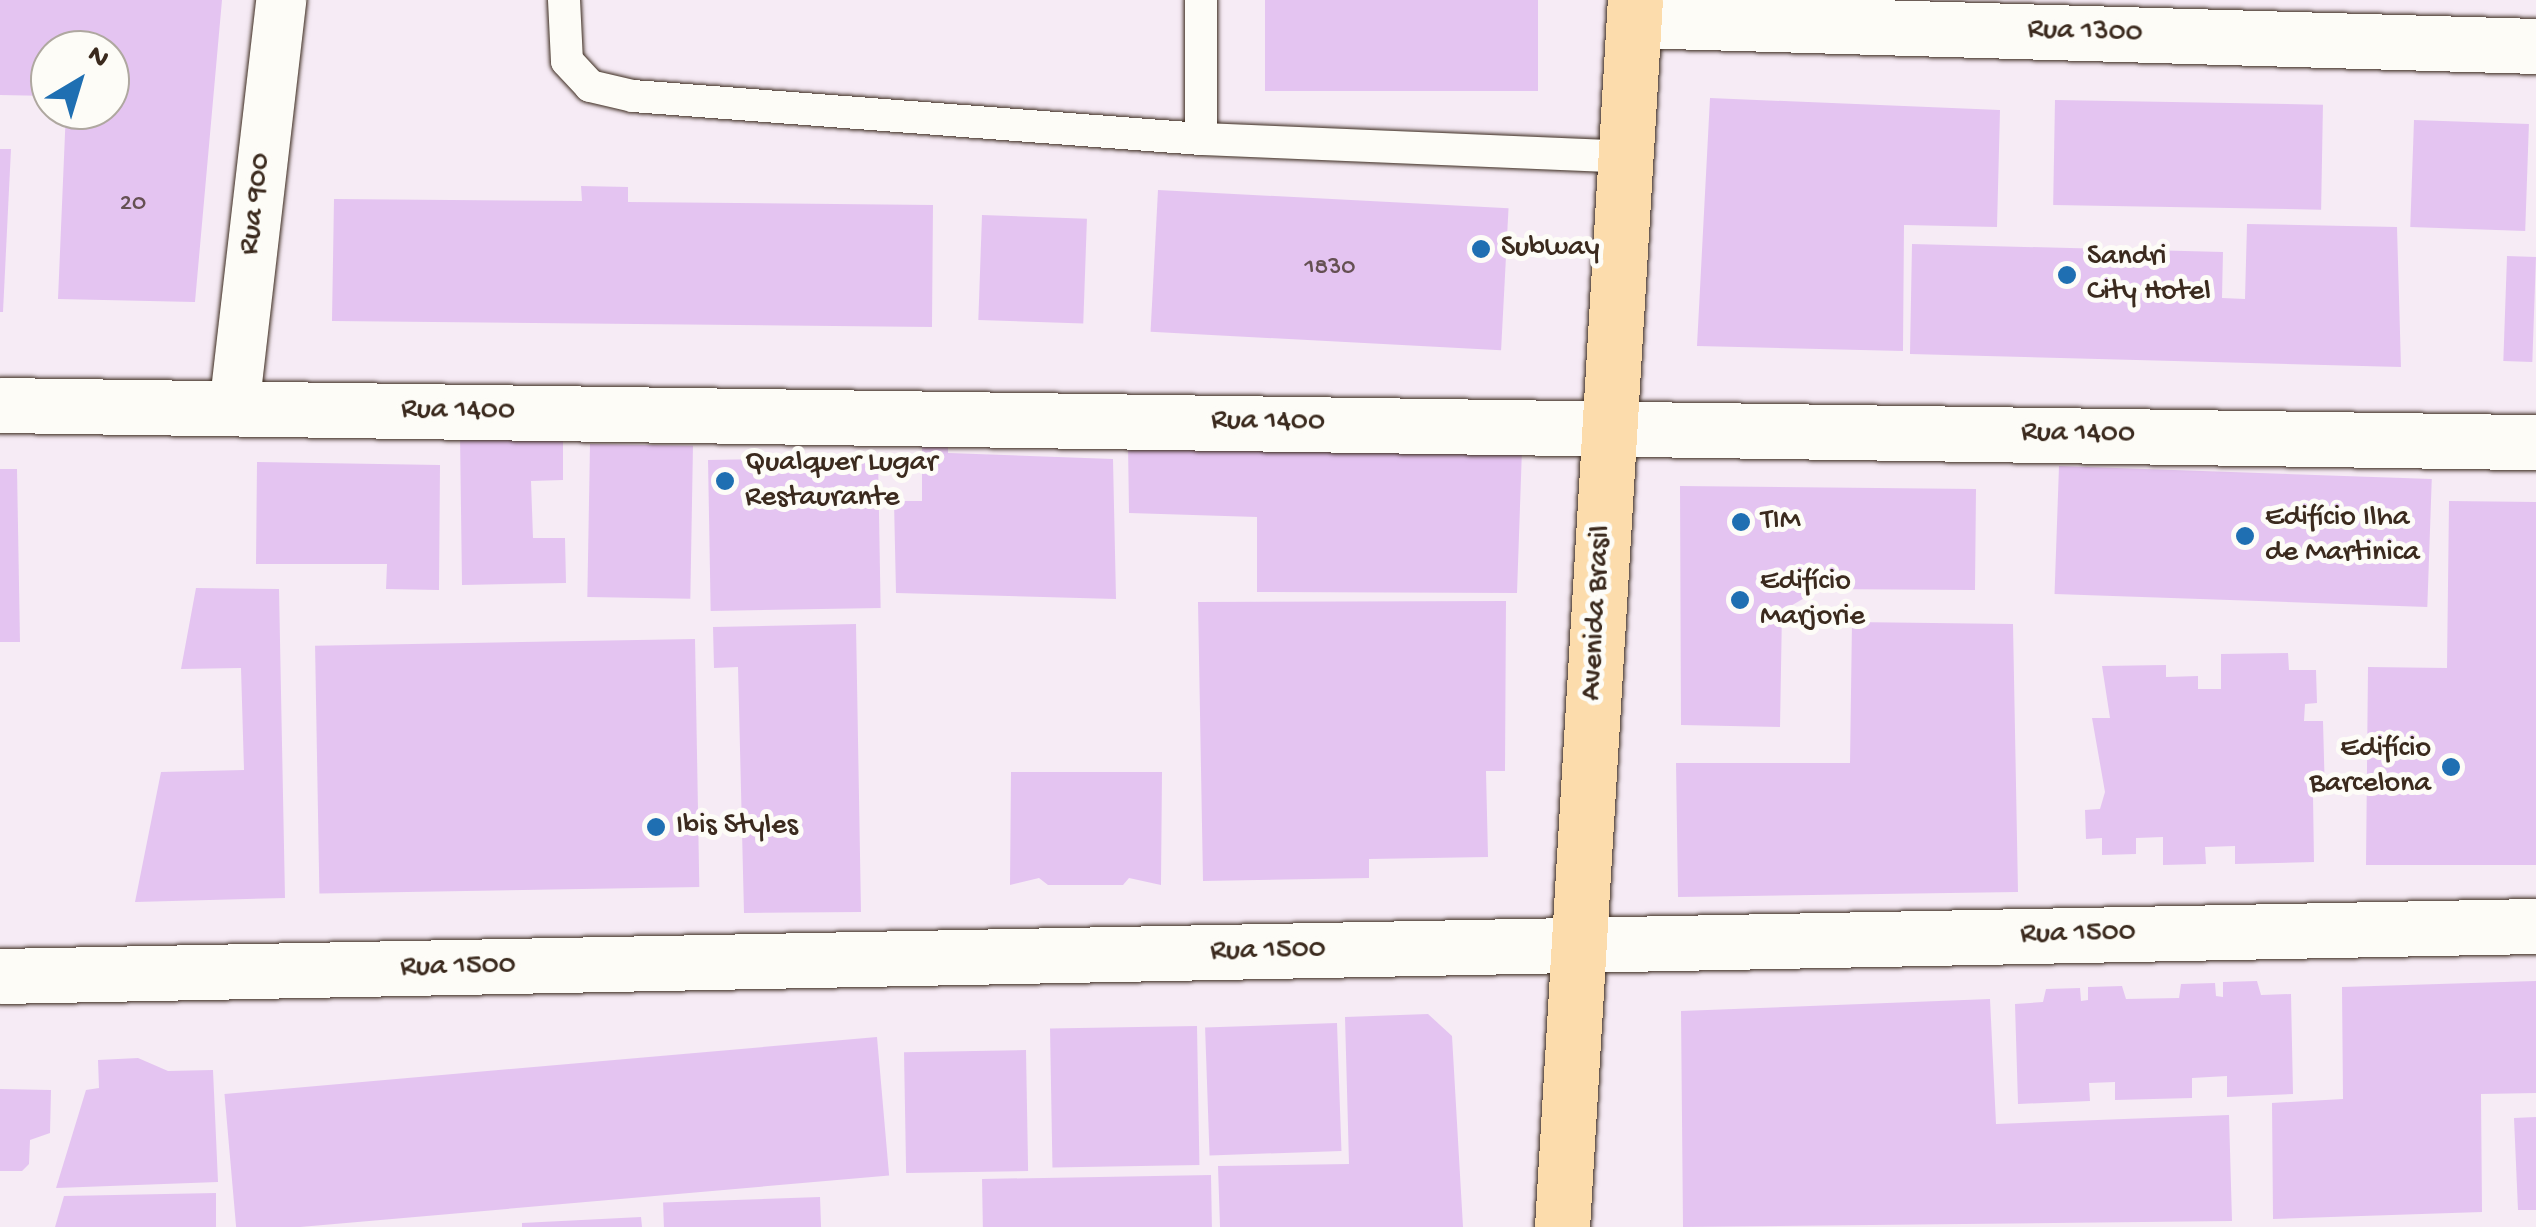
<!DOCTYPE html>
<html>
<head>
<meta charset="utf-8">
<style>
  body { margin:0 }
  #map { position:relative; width:2536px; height:1227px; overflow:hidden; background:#f6ebf5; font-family:"Gochi Hand",sans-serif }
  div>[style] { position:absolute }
  .building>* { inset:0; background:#e4c4f1; transform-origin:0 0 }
  .roads { filter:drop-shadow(0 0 2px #3b2a1e) drop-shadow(0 0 2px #3b2a1e) }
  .service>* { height:32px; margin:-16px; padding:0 16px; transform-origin:16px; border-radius:16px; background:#fdfcf7 }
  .pedestrian>* { height:50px; margin:-25px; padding:0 25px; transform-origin:25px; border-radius:25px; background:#fdfcf7 }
  .minor>* { height:55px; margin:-27.5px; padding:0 27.5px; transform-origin:27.5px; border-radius:27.5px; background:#fdfcf7 }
  .tertiary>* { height:55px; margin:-27.5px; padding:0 27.5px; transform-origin:27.5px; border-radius:27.5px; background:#fdfcf7 }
  .primary>* { height:55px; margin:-27.5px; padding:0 27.5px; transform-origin:27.5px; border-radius:27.5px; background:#fcdcac }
  .dots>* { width:28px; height:28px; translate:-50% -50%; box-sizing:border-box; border:5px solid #fdfcf7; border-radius:50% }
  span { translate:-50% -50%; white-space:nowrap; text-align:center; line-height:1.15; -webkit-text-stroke:10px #fdfcf7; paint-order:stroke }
  .number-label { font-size:25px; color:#655053 }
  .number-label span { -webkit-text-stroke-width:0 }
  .street-label { font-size:30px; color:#3b2a1e }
  .poi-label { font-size:30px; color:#3b2a1e }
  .left { translate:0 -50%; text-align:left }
  .right { translate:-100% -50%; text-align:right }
  .north { position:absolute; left:30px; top:30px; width:100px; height:100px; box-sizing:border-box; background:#fdfcf7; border:2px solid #afa8a0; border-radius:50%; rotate:38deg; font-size:28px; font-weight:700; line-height:40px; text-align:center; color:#3b2a1e }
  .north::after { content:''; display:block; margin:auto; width:35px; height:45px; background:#1f6fb2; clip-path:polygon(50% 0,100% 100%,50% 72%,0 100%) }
</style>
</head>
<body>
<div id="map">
  <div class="building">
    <div style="clip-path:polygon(0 0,222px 0,195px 302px,58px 299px,66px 110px,110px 110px,110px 50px,50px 50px,50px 96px,0 95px)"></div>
    <div style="left:1265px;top:0;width:273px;height:91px"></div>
    <div style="clip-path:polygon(1710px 98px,2000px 110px,1997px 227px,1904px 225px,1903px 351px,1697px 346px)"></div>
    <div style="left:2055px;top:100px;width:268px;height:105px;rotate:1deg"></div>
    <div style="left:2414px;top:120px;width:115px;height:107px;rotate:2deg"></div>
    <div style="clip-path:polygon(0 149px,11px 149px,3px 312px,0 312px)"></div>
    <div style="clip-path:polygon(581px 186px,628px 187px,628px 202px,933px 205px,932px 327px,332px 321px,334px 199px,582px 201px)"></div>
    <div style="left:1158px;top:190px;width:351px;height:142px;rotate:3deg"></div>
    <div style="left:982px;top:215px;width:105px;height:105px;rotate:2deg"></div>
    <div style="clip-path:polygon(2247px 224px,2397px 227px,2401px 367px,1910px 354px,1912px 244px,2223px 252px,2222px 298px,2245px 299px)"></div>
    <div style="left:2507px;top:256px;width:29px;height:105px;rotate:2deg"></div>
    <div style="clip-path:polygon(460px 435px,563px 438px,563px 480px,531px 481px,533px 538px,565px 538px,566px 583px,462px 585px)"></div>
    <div style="left:590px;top:444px;width:103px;height:153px;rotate:1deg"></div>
    <div style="clip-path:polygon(1128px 444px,1522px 449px,1517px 593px,1257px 592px,1257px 517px,1129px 513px)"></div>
    <div style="clip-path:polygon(922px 445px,948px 445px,948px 453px,1113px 459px,1116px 599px,896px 593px,894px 501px,922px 501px)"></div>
    <div style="left:878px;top:457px;width:151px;height:170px;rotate:89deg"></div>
    <div style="clip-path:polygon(257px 462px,440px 465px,439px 590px,386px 589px,387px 564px,256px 564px)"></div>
    <div style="left:2059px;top:466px;width:373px;height:128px;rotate:2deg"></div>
    <div style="clip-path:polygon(0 469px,17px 469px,20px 642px,0 642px)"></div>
    <div style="clip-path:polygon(1680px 486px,1976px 489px,1975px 590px,1820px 589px,1782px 611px,1780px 727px,1681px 725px)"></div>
    <div style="clip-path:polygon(2449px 501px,2536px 502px,2536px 865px,2366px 865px,2368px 667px,2447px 668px)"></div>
    <div style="clip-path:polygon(196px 588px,279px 589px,285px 898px,135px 902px,161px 772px,244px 770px,241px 668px,181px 669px)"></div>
    <div style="clip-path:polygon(1506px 601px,1505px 771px,1486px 771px,1488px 857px,1369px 859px,1369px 878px,1203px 881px,1198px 602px)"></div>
    <div style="clip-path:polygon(1852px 622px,2013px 624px,2018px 892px,1678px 897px,1676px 763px,1850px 763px)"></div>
    <div style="clip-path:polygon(856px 624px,861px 912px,744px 913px,738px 667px,714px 668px,713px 627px)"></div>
    <div style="left:695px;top:639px;width:248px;height:380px;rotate:89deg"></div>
    <div style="clip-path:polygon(2288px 653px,2289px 670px,2316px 670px,2317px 703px,2305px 704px,2304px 721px,2323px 721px,2325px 796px,2313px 796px,2314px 862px,2235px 864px,2235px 846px,2205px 847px,2206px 864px,2163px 865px,2163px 837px,2136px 838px,2136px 854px,2102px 855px,2102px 838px,2086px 839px,2085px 810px,2100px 809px,2105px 792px,2092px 718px,2110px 718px,2102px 666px,2166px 665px,2166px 677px,2198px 676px,2198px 689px,2221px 689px,2221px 654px)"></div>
    <div style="clip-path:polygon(1011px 772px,1162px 772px,1161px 885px,1129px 878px,1123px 885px,1048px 885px,1039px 878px,1010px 885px)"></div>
    <div style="clip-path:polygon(2257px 981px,2261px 995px,2291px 994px,2293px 1094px,2227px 1097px,2227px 1076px,2192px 1078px,2192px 1098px,2115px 1100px,2115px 1082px,2089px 1083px,2090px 1101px,2018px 1104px,2015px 1004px,2043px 1002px,2046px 989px,2080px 988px,2081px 1001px,2088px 1000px,2088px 987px,2122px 986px,2126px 999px,2179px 998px,2181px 984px,2215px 983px,2216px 996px,2223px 997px,2223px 982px)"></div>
    <div style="clip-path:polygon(2536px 981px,2536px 1093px,2481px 1094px,2482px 1212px,2273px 1219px,2272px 1103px,2343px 1099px,2342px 987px)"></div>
    <div style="clip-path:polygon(1990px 999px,1996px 1124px,2229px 1115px,2232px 1221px,1683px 1227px,1681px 1011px)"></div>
    <div style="clip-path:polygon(1428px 1014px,1452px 1036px,1463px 1227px,1220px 1227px,1218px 1166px,1349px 1164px,1345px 1017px)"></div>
    <div style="left:1337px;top:1023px;width:128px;height:132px;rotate:88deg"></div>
    <div style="left:1197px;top:1026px;width:139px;height:147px;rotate:89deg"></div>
    <div style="left:877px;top:1037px;width:139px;height:655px;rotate:85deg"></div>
    <div style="left:1026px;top:1050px;width:121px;height:122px;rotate:89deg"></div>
    <div style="clip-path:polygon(138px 1058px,168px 1071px,213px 1070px,218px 1182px,56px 1188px,86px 1090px,99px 1088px,98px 1060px)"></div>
    <div style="clip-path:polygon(0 1089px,51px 1090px,50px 1133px,30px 1140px,29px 1164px,22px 1171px,0 1171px)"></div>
    <div style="clip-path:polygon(2536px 1117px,2536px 1210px,2518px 1210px,2514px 1118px)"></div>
    <div style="left:1211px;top:1175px;width:52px;height:229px;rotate:89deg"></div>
    <div style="clip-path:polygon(216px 1193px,216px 1227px,55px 1227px,64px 1196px)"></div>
    <div style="left:820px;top:1197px;width:30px;height:157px;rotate:88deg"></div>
    <div style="clip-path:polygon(641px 1217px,642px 1227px,522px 1227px,522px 1223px)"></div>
  </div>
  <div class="roads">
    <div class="service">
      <div style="left:564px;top:0;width:61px;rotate:87.2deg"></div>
      <div style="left:567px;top:61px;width:34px;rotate:47deg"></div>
      <div style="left:590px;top:86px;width:44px;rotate:13.1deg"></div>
      <div style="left:633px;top:96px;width:570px;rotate:4.33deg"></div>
      <div style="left:1201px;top:139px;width:422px;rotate:2.4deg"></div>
      <div style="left:1201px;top:0;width:139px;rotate:90deg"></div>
    </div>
    <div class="pedestrian">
      <div style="left:234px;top:409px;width:412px;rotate:-83.4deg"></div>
    </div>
    <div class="minor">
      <div style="left:1634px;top:20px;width:902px;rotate:1.65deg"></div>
      <div style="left:0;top:405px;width:2536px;rotate:0.84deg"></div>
    </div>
    <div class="tertiary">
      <div style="left:0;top:976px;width:2536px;rotate:-1.13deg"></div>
    </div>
    <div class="primary">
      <div style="left:1562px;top:1227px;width:1229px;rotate:-86.6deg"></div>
    </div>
  </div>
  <div class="dots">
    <div style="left:1481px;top:249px;background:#1f6fb2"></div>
    <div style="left:2067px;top:275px;background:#1f6fb2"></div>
    <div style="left:725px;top:481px;background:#1f6fb2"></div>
    <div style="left:1741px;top:522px;background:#1f6fb2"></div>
    <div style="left:2245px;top:536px;background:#1f6fb2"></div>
    <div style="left:1740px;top:600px;background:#1f6fb2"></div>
    <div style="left:2451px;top:767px;background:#1f6fb2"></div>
    <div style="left:656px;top:827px;background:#1f6fb2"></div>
  </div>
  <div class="number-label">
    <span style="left:133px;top:205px">20</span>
    <span style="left:1330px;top:269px">1830</span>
  </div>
  <div class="street-label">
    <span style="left:2085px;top:33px;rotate:2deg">Rua 1300</span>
    <span style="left:257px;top:204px;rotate:-83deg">Rua 900</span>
    <span style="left:458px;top:412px;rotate:1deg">Rua 1400</span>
    <span style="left:1268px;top:423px;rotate:1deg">Rua 1400</span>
    <span style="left:2078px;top:435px;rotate:1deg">Rua 1400</span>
    <span style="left:1598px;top:613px;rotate:-87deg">Avenida Brasil</span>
    <span style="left:2078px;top:935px;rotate:-1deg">Rua 1500</span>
    <span style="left:1268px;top:952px;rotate:-1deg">Rua 1500</span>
    <span style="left:458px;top:968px;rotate:-1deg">Rua 1500</span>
  </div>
  <div class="poi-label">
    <span class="left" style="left:1501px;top:249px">Subway</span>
    <span class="left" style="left:2087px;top:275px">Sandri<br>City Hotel</span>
    <span class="left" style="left:745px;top:481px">Qualquer Lugar<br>Restaurante</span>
    <span class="left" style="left:2265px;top:536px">Edifício Ilha<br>de Martinica</span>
    <span class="left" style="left:1761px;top:522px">TIM</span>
    <span class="left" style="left:1760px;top:600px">Edifício<br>Marjorie</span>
    <span class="right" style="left:2431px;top:767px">Edifício<br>Barcelona</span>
    <span class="left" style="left:676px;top:827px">Ibis Styles</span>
  </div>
  <div class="north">N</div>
</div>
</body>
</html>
